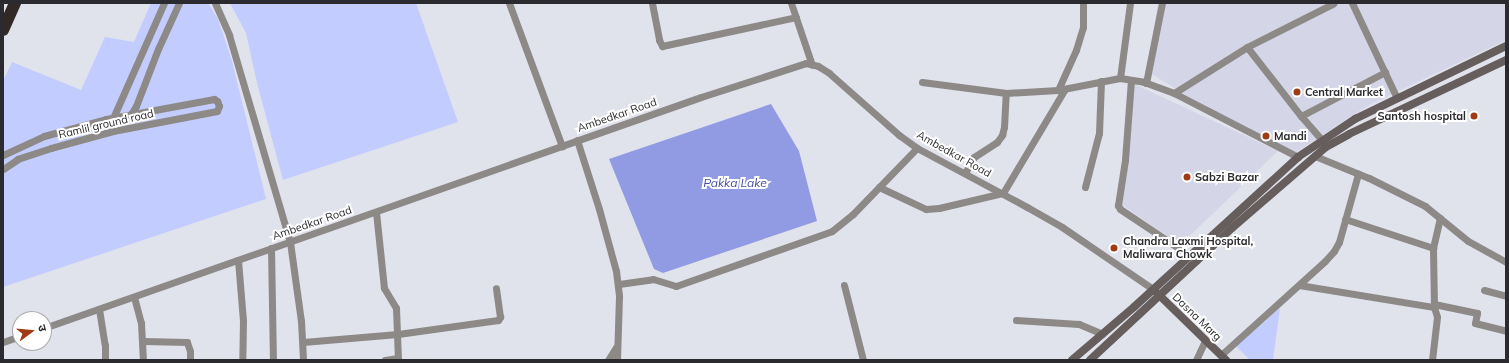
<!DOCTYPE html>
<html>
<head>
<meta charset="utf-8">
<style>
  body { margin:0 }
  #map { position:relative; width:1509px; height:363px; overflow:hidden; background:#e0e2ec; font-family:Mulish,"Noto Sans Devanagari",sans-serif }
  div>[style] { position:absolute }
  .built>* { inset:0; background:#d4d6e7 }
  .green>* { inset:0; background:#c3ccfe }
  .water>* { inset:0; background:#909be4 }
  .street>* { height:7px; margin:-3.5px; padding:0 3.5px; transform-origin:3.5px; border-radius:3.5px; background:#8d8987 }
  .secondary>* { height:8px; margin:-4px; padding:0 4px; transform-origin:4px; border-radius:4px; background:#655e5c }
  .highway>* { height:12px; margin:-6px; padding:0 6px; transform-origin:6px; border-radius:6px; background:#312926 }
  .dots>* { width:11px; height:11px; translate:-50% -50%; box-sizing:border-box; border:2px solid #fff; border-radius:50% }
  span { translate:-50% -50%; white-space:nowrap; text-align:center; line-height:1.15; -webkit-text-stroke:4px #fff; paint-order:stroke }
  .poi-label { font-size:11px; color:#2b2b2f; font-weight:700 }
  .left { translate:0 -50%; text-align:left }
  .right { translate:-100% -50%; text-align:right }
  .street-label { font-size:11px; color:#2b2b2f }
  .water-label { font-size:12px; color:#454ba1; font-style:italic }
  .frame { position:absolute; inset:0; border:4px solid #2b2b2f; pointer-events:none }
  .north { position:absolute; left:12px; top:311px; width:40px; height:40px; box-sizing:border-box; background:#fff; border:1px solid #aaaaac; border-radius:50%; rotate:74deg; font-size:11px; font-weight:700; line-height:16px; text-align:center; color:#2b2b2f }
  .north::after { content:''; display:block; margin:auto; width:14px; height:18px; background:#a03a12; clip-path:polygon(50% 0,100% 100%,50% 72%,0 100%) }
</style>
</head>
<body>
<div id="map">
  <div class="built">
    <div style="clip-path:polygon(1158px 3px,1506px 3px,1506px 40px,1369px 105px,1295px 153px,1184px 94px,1147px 71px)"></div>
    <div style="clip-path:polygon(1134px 84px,1278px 151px,1180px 245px,1121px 204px)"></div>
  </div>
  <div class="green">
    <div style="clip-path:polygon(151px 3px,208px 3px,218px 19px,232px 61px,266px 199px,3px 287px,3px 81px,12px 62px,81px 90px,105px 37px,134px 42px)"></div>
    <div style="clip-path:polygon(230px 3px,416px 3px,458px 122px,283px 180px,257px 83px,246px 33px)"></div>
    <div style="clip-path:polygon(1280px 308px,1273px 360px,1250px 360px,1236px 346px)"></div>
  </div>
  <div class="water">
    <div style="clip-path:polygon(771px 104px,799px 151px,817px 221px,663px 273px,654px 269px,609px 159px)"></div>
  </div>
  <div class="street">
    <div style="left:215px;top:3px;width:35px;rotate:66deg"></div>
    <div style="left:229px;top:35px;width:216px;rotate:73.6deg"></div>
    <div style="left:290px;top:242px;width:80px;rotate:82.1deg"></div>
    <div style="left:301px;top:321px;width:39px;rotate:87deg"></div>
    <div style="left:509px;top:3px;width:153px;rotate:69.7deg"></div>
    <div style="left:652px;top:3px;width:38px;rotate:79deg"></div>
    <div style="left:659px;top:40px;width:7px;rotate:63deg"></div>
    <div style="left:662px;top:46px;width:137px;rotate:-12.2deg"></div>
    <div style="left:791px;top:3px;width:65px;rotate:71.3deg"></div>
    <div style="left:1352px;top:3px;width:105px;rotate:64.7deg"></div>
    <div style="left:1247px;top:47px;width:88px;rotate:52deg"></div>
    <div style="left:1301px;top:116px;width:33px;rotate:49deg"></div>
    <div style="left:1120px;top:78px;width:76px;rotate:-82.4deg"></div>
    <div style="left:1131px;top:80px;width:80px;rotate:94.3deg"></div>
    <div style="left:1125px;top:160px;width:46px;rotate:98.8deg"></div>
    <div style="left:1118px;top:205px;width:4px;rotate:63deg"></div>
    <div style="left:1120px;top:209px;width:83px;rotate:33.7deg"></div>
    <div style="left:922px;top:82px;width:85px;rotate:7.5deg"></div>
    <div style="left:1006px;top:93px;width:52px;rotate:-3.3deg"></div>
    <div style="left:1058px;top:90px;width:63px;rotate:-11deg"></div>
    <div style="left:1120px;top:78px;width:24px;rotate:9deg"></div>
    <div style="left:1144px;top:82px;width:32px;rotate:20deg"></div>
    <div style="left:1174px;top:93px;width:140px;rotate:27.3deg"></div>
    <div style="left:1146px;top:83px;width:82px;rotate:-78.7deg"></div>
    <div style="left:1058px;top:90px;width:44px;rotate:-65.8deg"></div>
    <div style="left:1076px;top:50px;width:24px;rotate:-73deg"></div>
    <div style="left:1083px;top:27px;width:24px;rotate:-90deg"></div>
    <div style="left:1174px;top:93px;width:86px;rotate:-32.2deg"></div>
    <div style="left:1247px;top:47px;width:97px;rotate:-26.8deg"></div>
    <div style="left:131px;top:114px;width:9px;rotate:-58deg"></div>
    <div style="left:136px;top:106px;width:61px;rotate:-68.9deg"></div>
    <div style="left:158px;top:49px;width:51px;rotate:-65.5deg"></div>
    <div style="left:1301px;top:116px;width:95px;rotate:-27.6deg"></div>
    <div style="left:113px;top:118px;width:126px;rotate:-66.1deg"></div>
    <div style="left:577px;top:140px;width:72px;rotate:72.3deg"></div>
    <div style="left:599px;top:209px;width:64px;rotate:74.7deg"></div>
    <div style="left:616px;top:271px;width:25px;rotate:83deg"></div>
    <div style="left:619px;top:296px;width:64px;rotate:91.8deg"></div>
    <div style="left:3px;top:155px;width:45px;rotate:-24.9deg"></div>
    <div style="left:44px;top:136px;width:64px;rotate:-15.3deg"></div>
    <div style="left:106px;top:119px;width:110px;rotate:-10.5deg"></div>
    <div style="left:214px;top:99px;width:4px;rotate:34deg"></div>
    <div style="left:217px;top:101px;width:5px;rotate:68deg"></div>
    <div style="left:219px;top:106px;width:5px;rotate:112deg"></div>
    <div style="left:217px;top:111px;width:106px;rotate:169.1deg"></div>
    <div style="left:113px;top:131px;width:64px;rotate:164.7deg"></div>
    <div style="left:51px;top:148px;width:35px;rotate:162deg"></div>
    <div style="left:18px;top:159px;width:18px;rotate:146deg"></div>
    <div style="left:1315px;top:156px;width:58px;rotate:22.2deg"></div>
    <div style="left:1369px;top:178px;width:63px;rotate:26.6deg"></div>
    <div style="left:1425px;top:206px;width:55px;rotate:39.1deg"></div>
    <div style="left:1468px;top:241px;width:43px;rotate:28.9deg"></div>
    <div style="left:965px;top:173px;width:18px;rotate:-61deg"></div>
    <div style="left:974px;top:157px;width:27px;rotate:-33deg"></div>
    <div style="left:997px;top:142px;width:9px;rotate:-54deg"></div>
    <div style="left:1002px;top:135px;width:8px;rotate:-76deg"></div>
    <div style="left:1004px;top:127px;width:34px;rotate:-87deg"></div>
    <div style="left:879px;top:187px;width:52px;rotate:25.1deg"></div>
    <div style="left:926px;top:209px;width:13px;rotate:-4deg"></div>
    <div style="left:939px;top:208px;width:66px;rotate:-13.2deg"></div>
    <div style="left:1003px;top:193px;width:121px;rotate:-59.2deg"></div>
    <div style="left:1085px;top:187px;width:56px;rotate:-75.5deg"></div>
    <div style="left:1099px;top:133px;width:52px;rotate:-87.8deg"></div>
    <div style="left:376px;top:212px;width:76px;rotate:84deg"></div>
    <div style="left:384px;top:288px;width:23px;rotate:59deg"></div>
    <div style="left:396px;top:308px;width:52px;rotate:87.8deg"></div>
    <div style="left:1345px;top:219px;width:93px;rotate:18.2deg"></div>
    <div style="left:271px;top:248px;width:112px;rotate:89deg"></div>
    <div style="left:238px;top:260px;width:61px;rotate:85.3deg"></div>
    <div style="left:243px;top:321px;width:39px;rotate:91deg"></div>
    <div style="left:619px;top:284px;width:34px;rotate:-8deg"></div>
    <div style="left:653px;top:279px;width:24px;rotate:17deg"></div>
    <div style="left:676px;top:286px;width:165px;rotate:-19.4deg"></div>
    <div style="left:832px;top:231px;width:27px;rotate:-39deg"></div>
    <div style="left:853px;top:214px;width:92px;rotate:-45.9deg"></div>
    <div style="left:844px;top:285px;width:77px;rotate:75.8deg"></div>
    <div style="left:1299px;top:285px;width:137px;rotate:9.3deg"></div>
    <div style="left:1434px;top:307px;width:10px;rotate:73deg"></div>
    <div style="left:1437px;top:317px;width:43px;rotate:96.6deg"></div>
    <div style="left:1484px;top:290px;width:23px;rotate:15deg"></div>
    <div style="left:134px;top:297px;width:27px;rotate:75deg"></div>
    <div style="left:141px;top:323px;width:37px;rotate:87deg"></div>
    <div style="left:1434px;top:304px;width:44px;rotate:11.8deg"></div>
    <div style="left:1477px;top:313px;width:10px;rotate:101deg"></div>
    <div style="left:1475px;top:323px;width:32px;rotate:14deg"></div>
    <div style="left:1434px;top:307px;width:59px;rotate:-91deg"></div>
    <div style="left:1433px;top:248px;width:31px;rotate:-77deg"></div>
    <div style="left:99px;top:309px;width:36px;rotate:81deg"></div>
    <div style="left:105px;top:345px;width:15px;rotate:90deg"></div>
    <div style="left:1016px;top:320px;width:63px;rotate:3.6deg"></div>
    <div style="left:1079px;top:324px;width:25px;rotate:23deg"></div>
    <div style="left:44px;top:328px;width:696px;rotate:-19.37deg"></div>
    <div style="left:701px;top:97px;width:110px;rotate:-17.9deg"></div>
    <div style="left:806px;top:63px;width:12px;rotate:14deg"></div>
    <div style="left:818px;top:66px;width:13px;rotate:32deg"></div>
    <div style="left:829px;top:73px;width:94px;rotate:41.5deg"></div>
    <div style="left:899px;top:135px;width:22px;rotate:36deg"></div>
    <div style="left:917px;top:148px;width:125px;rotate:28.2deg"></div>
    <div style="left:1027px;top:207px;width:40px;rotate:29.7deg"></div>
    <div style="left:1062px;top:227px;width:110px;rotate:34.3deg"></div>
    <div style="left:143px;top:341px;width:44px;rotate:1.3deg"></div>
    <div style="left:187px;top:342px;width:9px;rotate:72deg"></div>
    <div style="left:190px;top:351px;width:9px;rotate:90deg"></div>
    <div style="left:3px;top:342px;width:18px;rotate:-19deg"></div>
    <div style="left:303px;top:342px;width:95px;rotate:-4.8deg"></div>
    <div style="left:398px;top:334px;width:101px;rotate:-8deg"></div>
    <div style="left:498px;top:320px;width:4px;rotate:-56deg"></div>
    <div style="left:500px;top:317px;width:29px;rotate:-98deg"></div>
    <div style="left:1221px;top:355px;width:140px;rotate:-42.1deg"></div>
    <div style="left:1325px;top:261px;width:13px;rotate:-48deg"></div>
    <div style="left:1334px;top:251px;width:10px;rotate:-61deg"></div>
    <div style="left:1339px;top:242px;width:71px;rotate:-74.4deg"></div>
    <div style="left:385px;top:360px;width:13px;rotate:-9deg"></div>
    <div style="left:608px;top:360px;width:15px;rotate:-58deg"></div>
    <div style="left:1196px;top:360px;width:21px;rotate:-65deg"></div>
  </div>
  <div class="secondary">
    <div style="left:1156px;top:292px;width:98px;rotate:44.2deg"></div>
    <div style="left:1072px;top:360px;width:82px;rotate:-40.5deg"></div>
    <div style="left:1134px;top:307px;width:222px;rotate:-42.4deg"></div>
    <div style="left:1298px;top:157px;width:69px;rotate:-33.7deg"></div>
    <div style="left:1355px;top:119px;width:168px;rotate:-25.8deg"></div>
    <div style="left:1090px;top:360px;width:194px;rotate:-42.9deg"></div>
    <div style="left:1232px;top:228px;width:124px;rotate:-40.8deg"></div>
    <div style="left:1326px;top:147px;width:26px;rotate:-29deg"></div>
    <div style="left:1349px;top:134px;width:174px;rotate:-25.2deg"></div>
  </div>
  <div class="highway">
    <div style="left:3px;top:30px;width:30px;rotate:-66deg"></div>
  </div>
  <div class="dots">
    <div style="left:1297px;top:92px;background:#a03a12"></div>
    <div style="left:1474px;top:116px;background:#a03a12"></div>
    <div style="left:1266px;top:136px;background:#a03a12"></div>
    <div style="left:1187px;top:177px;background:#a03a12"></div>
    <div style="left:1114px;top:248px;background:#a03a12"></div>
  </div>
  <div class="poi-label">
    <span class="left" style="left:1305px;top:92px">Central Market</span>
    <span class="right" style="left:1466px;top:116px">Santosh hospital</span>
    <span class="left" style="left:1274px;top:136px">Mandi</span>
    <span class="left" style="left:1195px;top:177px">Sabzi Bazar</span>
    <span class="left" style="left:1123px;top:248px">Chandra Laxmi Hospital,<br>Maliwara Chowk</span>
  </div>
  <div class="street-label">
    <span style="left:617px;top:115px;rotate:-19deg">Ambedkar Road</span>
    <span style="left:106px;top:124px;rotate:-13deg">Ramlil ground road</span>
    <span style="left:954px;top:154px;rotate:29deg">Ambedkar Road</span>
    <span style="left:312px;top:223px;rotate:-19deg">Ambedkar Road</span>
    <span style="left:1197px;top:317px;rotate:44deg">Dasna Marg</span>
  </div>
  <div class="water-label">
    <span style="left:735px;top:183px">Pakka Lake</span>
  </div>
  <div class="frame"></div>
  <div class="north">उ</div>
</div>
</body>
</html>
